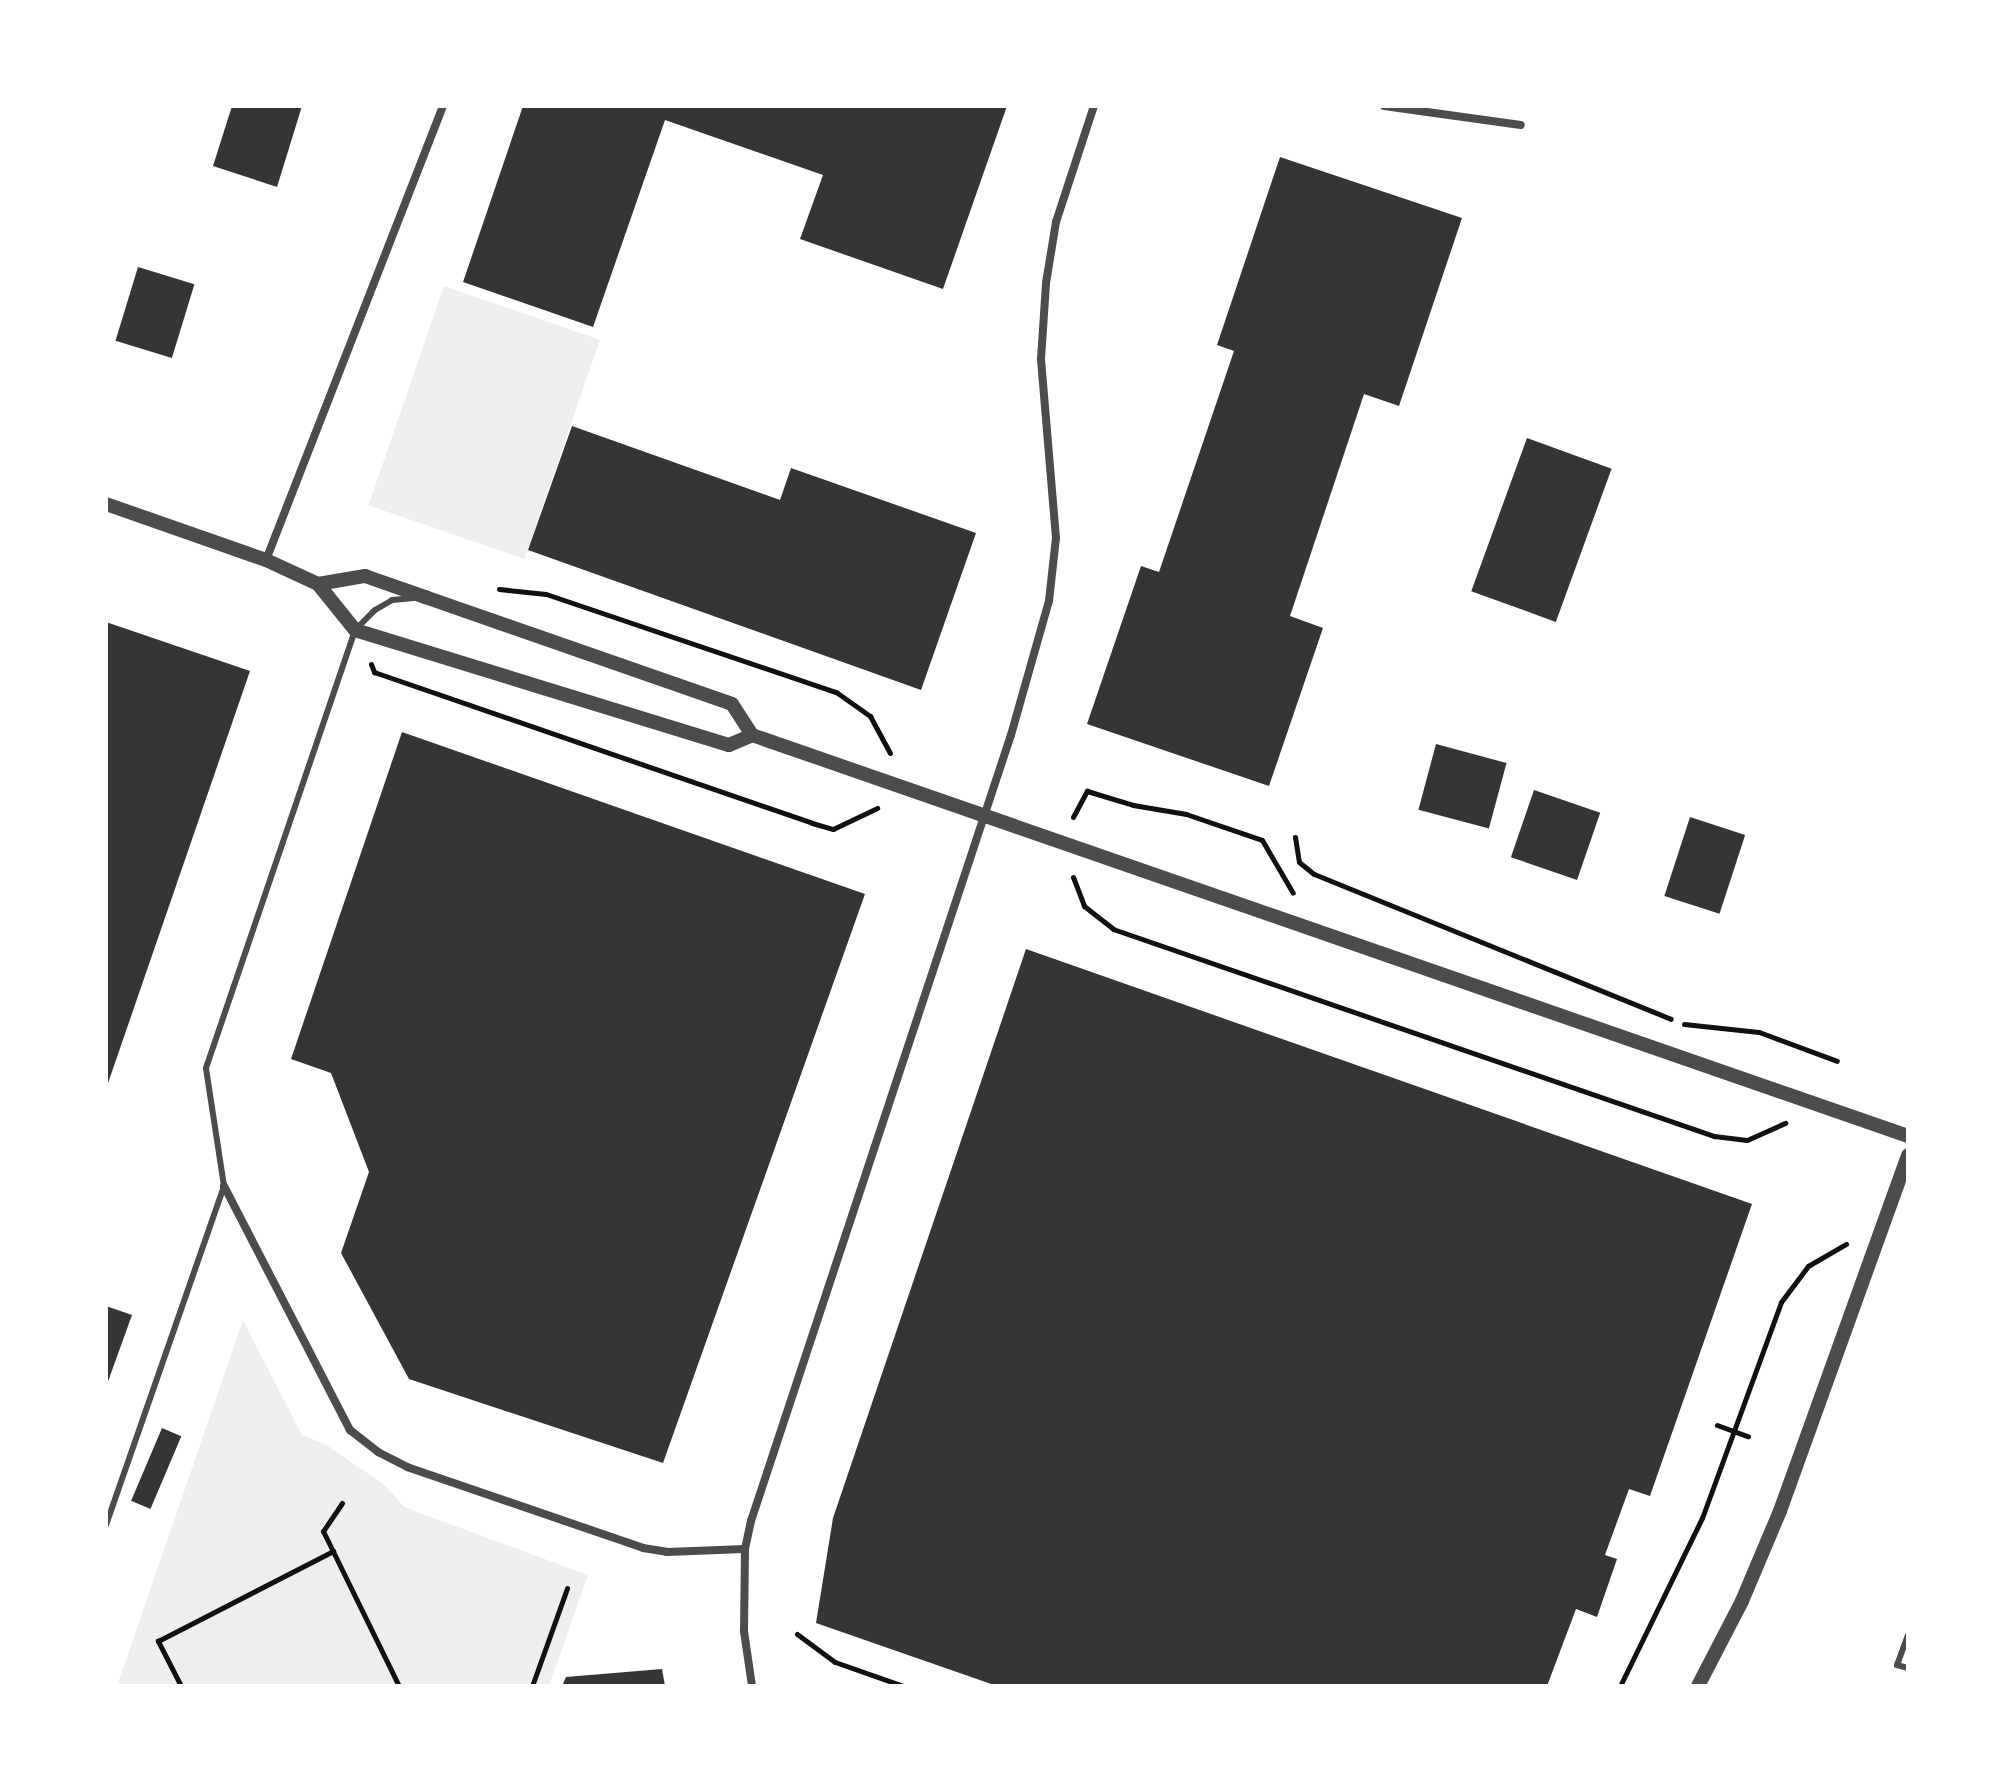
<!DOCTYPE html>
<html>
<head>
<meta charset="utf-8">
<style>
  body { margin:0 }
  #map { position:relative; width:2014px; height:1792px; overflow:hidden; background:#fff; font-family:"Golos Text",sans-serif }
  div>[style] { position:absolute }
  .green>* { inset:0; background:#eee; transform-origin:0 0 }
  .building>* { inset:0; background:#353535; transform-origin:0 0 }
  .path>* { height:5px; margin:-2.5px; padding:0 2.5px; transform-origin:2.5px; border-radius:2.5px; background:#111 }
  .service>* { height:6px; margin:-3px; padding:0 3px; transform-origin:3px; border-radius:3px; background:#4c4c4c }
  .minor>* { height:8px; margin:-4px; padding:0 4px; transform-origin:4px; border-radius:4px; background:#4c4c4c }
  .tertiary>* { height:14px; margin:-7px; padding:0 7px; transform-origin:7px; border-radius:7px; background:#4c4c4c }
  span { translate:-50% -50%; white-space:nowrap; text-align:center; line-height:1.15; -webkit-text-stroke:6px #fff; paint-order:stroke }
  .frame { position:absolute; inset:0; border:108px solid #fff; pointer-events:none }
</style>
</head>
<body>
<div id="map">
  <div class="green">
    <div style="left:444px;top:286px;width:165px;height:232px;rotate:19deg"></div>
    <div style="clip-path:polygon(243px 1320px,302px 1435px,325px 1444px,386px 1486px,404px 1507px,588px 1575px,549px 1686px,117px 1686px)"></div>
  </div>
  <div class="building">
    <div style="clip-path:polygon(232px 106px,302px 106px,277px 187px,213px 166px)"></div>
    <div style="clip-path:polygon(523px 106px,1007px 106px,943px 289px,800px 239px,823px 175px,665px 120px,593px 327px,463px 282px)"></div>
    <div style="clip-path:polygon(1280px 157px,1462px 218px,1399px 406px,1364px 394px,1290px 616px,1323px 628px,1269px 786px,1087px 724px,1141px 566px,1159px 572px,1234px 351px,1217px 345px)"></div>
    <div style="left:138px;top:267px;width:59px;height:77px;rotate:17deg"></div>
    <div style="clip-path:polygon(572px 426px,780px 500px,791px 468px,976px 533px,921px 690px,528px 550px)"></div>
    <div style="left:1527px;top:438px;width:90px;height:163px;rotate:20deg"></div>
    <div style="clip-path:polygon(106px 622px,250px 671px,106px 1089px)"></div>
    <div style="clip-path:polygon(402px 732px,865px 894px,663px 1463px,409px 1379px,341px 1253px,369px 1172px,331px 1073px,291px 1059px)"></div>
    <div style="left:1436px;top:744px;width:73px;height:68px;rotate:15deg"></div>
    <div style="left:1534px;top:790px;width:70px;height:71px;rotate:19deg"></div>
    <div style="left:1690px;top:817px;width:58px;height:83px;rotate:18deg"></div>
    <div style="clip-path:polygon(1026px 949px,1752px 1204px,1650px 1496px,1629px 1489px,1605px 1555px,1617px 1559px,1597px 1617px,1576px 1609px,1547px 1686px,997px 1686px,816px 1623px,833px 1518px)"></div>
    <div style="clip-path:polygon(106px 1306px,132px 1315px,106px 1387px)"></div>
    <div style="left:162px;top:1428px;width:21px;height:79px;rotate:23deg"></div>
    <div style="clip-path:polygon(662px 1669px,665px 1686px,562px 1686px,566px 1677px)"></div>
  </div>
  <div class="path">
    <div style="left:499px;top:589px;width:47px;rotate:6.1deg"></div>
    <div style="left:546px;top:594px;width:306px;rotate:18.7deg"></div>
    <div style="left:836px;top:692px;width:42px;rotate:35.2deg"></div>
    <div style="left:870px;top:716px;width:42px;rotate:61.6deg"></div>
    <div style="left:371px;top:664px;width:9px;rotate:69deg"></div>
    <div style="left:374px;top:672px;width:463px;rotate:19deg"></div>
    <div style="left:812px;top:823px;width:22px;rotate:16deg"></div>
    <div style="left:833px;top:829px;width:49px;rotate:-25.5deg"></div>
    <div style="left:1073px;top:817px;width:30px;rotate:-62deg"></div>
    <div style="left:1087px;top:791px;width:48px;rotate:16.9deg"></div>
    <div style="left:1133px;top:805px;width:54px;rotate:9.6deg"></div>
    <div style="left:1186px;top:814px;width:80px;rotate:18.9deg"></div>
    <div style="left:1262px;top:840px;width:61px;rotate:59.7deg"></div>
    <div style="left:1295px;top:837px;width:25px;rotate:81deg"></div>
    <div style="left:1299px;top:862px;width:19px;rotate:39deg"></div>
    <div style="left:1314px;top:874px;width:385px;rotate:22.1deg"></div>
    <div style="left:1073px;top:877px;width:31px;rotate:69deg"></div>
    <div style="left:1084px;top:906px;width:37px;rotate:38deg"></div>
    <div style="left:1113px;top:929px;width:636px;rotate:19.01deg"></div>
    <div style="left:1714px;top:1136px;width:33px;rotate:7deg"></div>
    <div style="left:1747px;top:1140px;width:42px;rotate:-24.1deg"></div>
    <div style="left:1684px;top:1024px;width:75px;rotate:6.1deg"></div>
    <div style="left:1759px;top:1032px;width:83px;rotate:20.4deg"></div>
    <div style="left:1717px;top:1425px;width:33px;rotate:20deg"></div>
    <div style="left:342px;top:1503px;width:34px;rotate:124deg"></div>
    <div style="left:323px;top:1531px;width:173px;rotate:63.9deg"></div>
    <div style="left:797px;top:1634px;width:47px;rotate:36.4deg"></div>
    <div style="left:835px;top:1662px;width:72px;rotate:19.4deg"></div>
    <div style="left:181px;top:1686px;width:51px;rotate:-117.1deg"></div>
    <div style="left:158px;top:1641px;width:197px;rotate:-27.2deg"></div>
    <div style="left:532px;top:1686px;width:104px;rotate:-70.3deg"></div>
    <div style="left:1620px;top:1686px;width:187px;rotate:-64deg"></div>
    <div style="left:1702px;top:1518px;width:230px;rotate:-69.9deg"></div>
    <div style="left:1781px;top:1302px;width:45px;rotate:-53.1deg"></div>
    <div style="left:1808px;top:1266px;width:44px;rotate:-30.1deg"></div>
  </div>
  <div class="service">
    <div style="left:106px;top:1525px;width:359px;rotate:-70.8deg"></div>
    <div style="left:224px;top:1186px;width:119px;rotate:-98.7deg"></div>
    <div style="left:206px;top:1068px;width:463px;rotate:-71.2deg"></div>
    <div style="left:355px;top:630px;width:28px;rotate:-45deg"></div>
    <div style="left:375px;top:610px;width:20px;rotate:-30deg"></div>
    <div style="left:392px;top:600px;width:22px;rotate:-5deg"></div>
    <div style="left:1908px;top:1635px;width:32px;rotate:110deg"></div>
    <div style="left:1897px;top:1665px;width:11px;rotate:15deg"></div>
  </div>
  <div class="minor">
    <div style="left:1384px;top:106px;width:138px;rotate:7.9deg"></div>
    <div style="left:266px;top:560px;width:487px;rotate:-68.7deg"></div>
    <div style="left:224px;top:1186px;width:275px;rotate:62.7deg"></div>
    <div style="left:350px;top:1430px;width:36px;rotate:38deg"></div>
    <div style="left:378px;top:1452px;width:33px;rotate:27deg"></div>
    <div style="left:407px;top:1467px;width:250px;rotate:18.9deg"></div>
    <div style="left:643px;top:1548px;width:24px;rotate:9deg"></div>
    <div style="left:667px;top:1552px;width:78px;rotate:-2.2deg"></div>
    <div style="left:752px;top:1686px;width:56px;rotate:-98.3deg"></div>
    <div style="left:744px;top:1631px;width:82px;rotate:-89.3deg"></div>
    <div style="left:745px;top:1549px;width:29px;rotate:-78deg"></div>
    <div style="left:751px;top:1521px;width:828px;rotate:-71.7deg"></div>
    <div style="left:1011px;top:735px;width:139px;rotate:-74.2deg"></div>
    <div style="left:1049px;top:601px;width:63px;rotate:-83.7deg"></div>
    <div style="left:1056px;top:538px;width:180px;rotate:-94.8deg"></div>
    <div style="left:1041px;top:359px;width:76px;rotate:-86.2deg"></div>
    <div style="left:1046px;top:283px;width:62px;rotate:-80.7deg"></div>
    <div style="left:1056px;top:222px;width:122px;rotate:-71.9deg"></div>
  </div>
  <div class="tertiary">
    <div style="left:106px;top:504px;width:170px;rotate:19.3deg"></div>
    <div style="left:266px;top:560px;width:57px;rotate:24.8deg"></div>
    <div style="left:318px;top:584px;width:59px;rotate:51.2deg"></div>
    <div style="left:355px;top:630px;width:391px;rotate:17.1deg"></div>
    <div style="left:729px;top:745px;width:25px;rotate:-23deg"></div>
    <div style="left:318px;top:584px;width:48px;rotate:-9.7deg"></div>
    <div style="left:365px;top:576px;width:64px;rotate:19.3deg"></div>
    <div style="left:425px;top:597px;width:325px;rotate:19.2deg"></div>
    <div style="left:732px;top:704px;width:37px;rotate:57deg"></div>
    <div style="left:752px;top:735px;width:1224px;rotate:19.13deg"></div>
    <div style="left:1698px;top:1686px;width:96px;rotate:-62.6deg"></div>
    <div style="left:1742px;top:1601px;width:98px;rotate:-67.1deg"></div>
    <div style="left:1780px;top:1511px;width:378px;rotate:-70.2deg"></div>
  </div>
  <div class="frame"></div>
</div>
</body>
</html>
